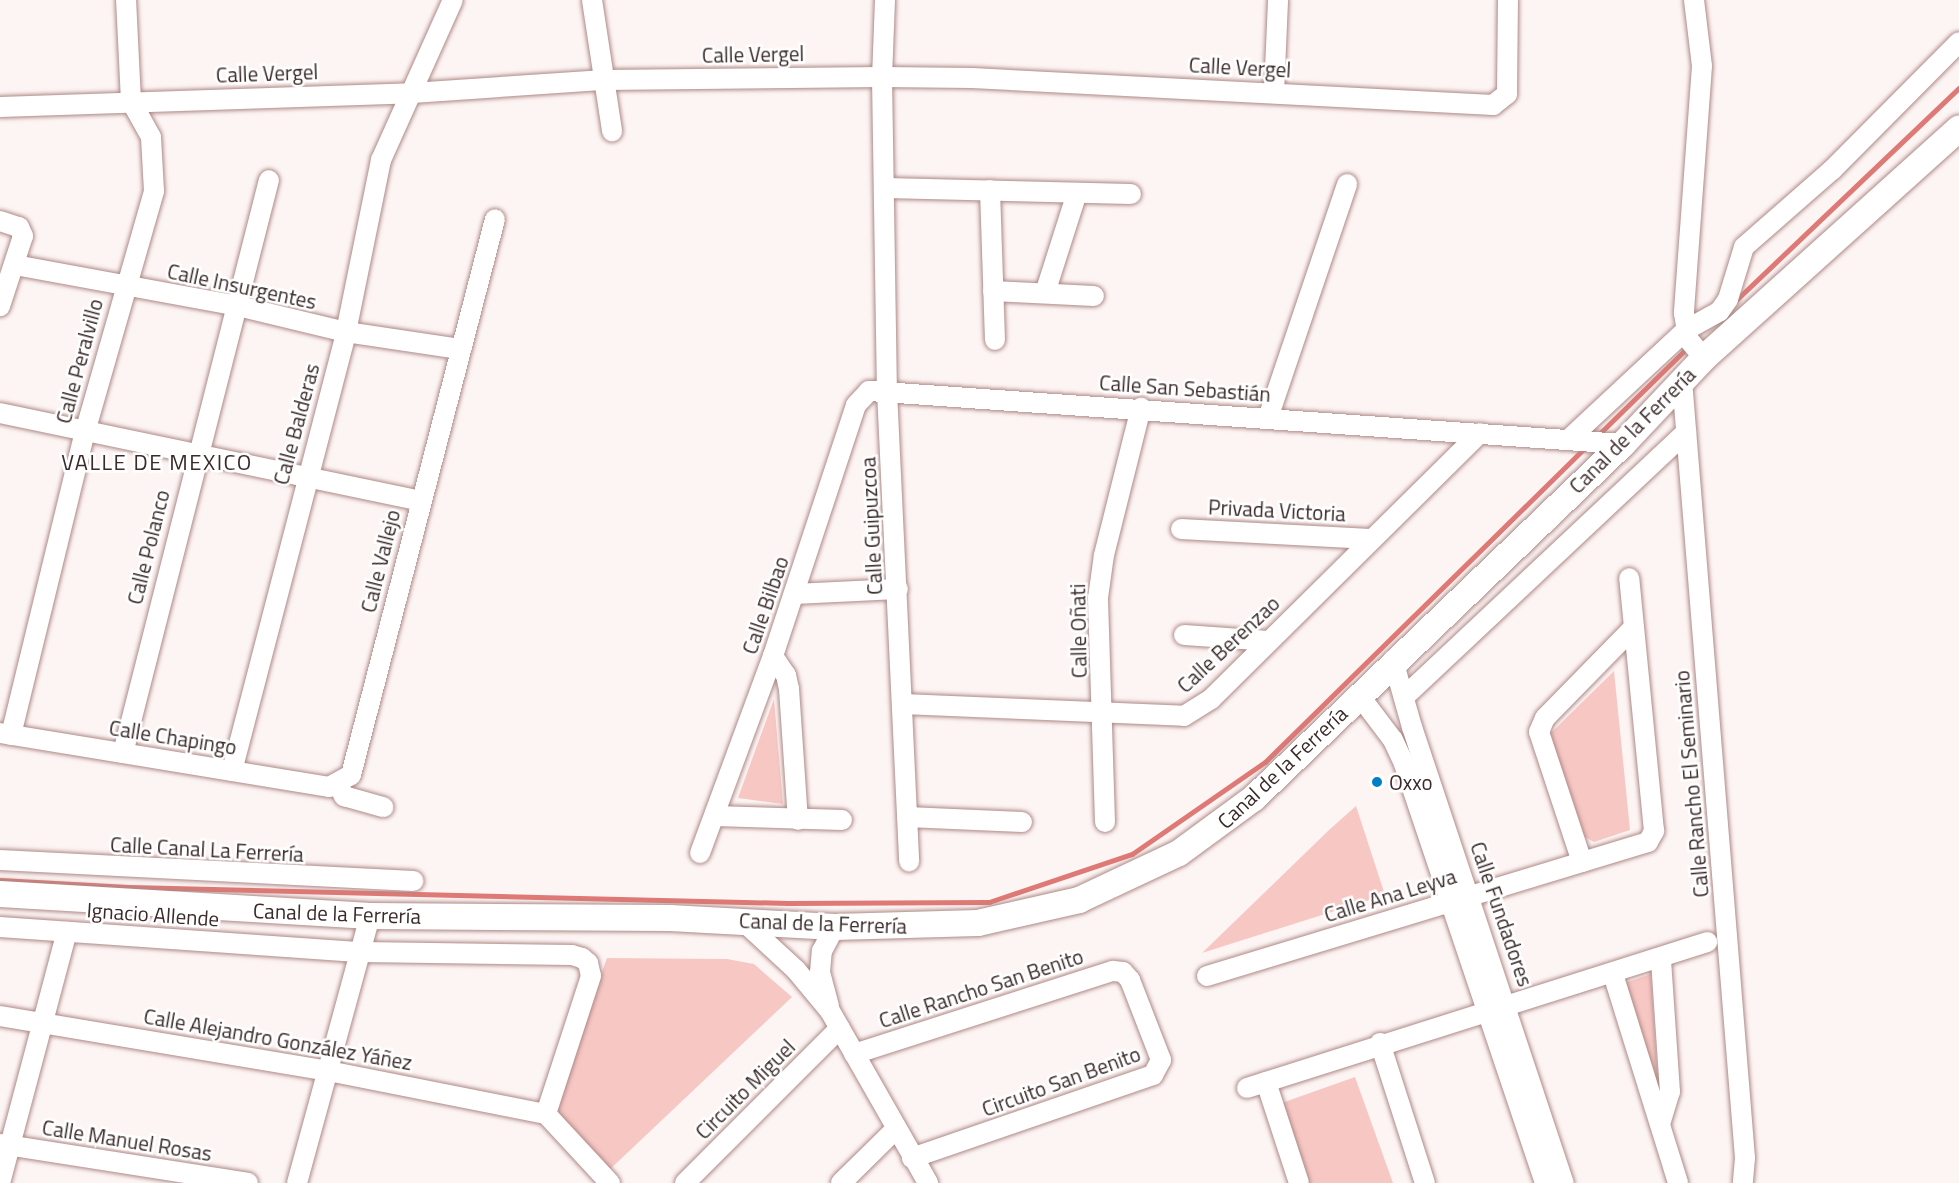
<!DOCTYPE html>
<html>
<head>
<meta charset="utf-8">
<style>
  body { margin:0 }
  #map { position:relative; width:1959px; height:1183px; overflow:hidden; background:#fdf5f4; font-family:"Titillium Web",sans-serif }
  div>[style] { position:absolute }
  .green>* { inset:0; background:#f7c7c4 }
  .stream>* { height:5px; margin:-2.5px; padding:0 2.5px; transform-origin:2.5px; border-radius:2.5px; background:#df7975 }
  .roads { filter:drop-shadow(0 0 2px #ae8986) drop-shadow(0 0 2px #ae8986) }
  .minor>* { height:20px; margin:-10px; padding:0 10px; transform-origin:10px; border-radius:10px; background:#fff }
  .tertiary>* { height:26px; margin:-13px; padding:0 13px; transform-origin:13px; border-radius:13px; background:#fff }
  .dots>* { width:16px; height:16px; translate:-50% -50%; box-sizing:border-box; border:3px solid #fff; border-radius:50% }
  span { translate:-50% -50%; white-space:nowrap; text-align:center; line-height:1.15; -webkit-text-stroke:5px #fff; paint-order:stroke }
  .street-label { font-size:21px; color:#3a2b2a }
  .poi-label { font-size:21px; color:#3a2b2a }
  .left { translate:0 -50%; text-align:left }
  .neighbourhood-label { font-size:22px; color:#3a2b2a; letter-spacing:1.5px }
</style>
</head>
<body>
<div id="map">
  <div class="green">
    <div style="clip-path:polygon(1614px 671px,1630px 830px,1594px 842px,1574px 831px,1546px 738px)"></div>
    <div style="clip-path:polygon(774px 699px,783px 804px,738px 798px)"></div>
    <div style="clip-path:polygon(1356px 806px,1385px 895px,1202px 953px,1329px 830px)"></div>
    <div style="clip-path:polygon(607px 958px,727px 959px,754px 964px,792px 997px,606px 1173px,551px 1115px)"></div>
    <div style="clip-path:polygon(1651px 974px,1658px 1086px,1616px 986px)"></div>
    <div style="clip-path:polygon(1355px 1077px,1393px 1183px,1303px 1183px,1276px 1105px)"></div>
  </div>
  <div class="stream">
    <div style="left:1733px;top:303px;width:312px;rotate:-43.6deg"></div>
    <div style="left:1596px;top:437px;width:129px;rotate:-44.4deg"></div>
    <div style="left:0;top:880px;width:128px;rotate:3.1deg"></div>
    <div style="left:128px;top:887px;width:660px;rotate:1.39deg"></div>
    <div style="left:788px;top:903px;width:201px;rotate:-0.3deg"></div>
    <div style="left:989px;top:902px;width:151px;rotate:-18.6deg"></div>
    <div style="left:1132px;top:854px;width:162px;rotate:-34.7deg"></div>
    <div style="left:1265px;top:762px;width:448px;rotate:-44.5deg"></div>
  </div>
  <div class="roads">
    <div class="minor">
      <div style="left:592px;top:0;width:133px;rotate:81.3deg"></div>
      <div style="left:885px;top:0;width:77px;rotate:92.2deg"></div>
      <div style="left:882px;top:77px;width:314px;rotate:89.1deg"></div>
      <div style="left:887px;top:391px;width:471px;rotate:87.3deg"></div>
      <div style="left:1694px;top:0;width:66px;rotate:83.1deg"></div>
      <div style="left:1702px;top:66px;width:248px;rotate:94.2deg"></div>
      <div style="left:1684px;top:313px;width:26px;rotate:81deg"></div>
      <div style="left:1688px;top:339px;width:25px;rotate:50deg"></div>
      <div style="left:1274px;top:93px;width:93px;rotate:-87.5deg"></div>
      <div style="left:0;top:107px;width:412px;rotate:-1.9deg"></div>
      <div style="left:412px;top:93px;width:193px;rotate:-3.9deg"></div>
      <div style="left:605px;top:80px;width:277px;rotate:-0.6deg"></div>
      <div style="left:882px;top:77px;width:90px;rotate:0.6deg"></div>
      <div style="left:972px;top:78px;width:522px;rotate:2.97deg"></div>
      <div style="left:1493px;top:105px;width:18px;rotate:-38deg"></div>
      <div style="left:1507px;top:94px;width:94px;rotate:-89.4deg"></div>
      <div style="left:886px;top:188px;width:245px;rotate:1.4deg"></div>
      <div style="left:990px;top:190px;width:150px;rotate:88.1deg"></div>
      <div style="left:0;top:221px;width:20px;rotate:18deg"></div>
      <div style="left:19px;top:227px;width:10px;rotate:66deg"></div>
      <div style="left:23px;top:236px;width:74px;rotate:108.2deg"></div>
      <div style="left:15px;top:265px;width:227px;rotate:10.4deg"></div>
      <div style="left:238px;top:306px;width:111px;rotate:13.5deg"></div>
      <div style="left:346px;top:332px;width:115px;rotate:8.5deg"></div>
      <div style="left:993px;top:291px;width:101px;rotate:2.8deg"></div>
      <div style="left:1045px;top:293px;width:105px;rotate:-72.3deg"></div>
      <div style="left:1682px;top:380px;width:781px;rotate:85.37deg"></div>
      <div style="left:1745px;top:1158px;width:25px;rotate:95deg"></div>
      <div style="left:0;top:413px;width:429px;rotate:11.8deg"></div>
      <div style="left:1268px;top:418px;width:247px;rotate:-71.3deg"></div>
      <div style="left:1568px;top:440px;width:161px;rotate:-43deg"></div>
      <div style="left:1686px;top:330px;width:38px;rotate:-29deg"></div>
      <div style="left:1719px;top:312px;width:16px;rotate:-55deg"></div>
      <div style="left:1728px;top:299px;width:54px;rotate:-72.9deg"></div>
      <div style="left:1744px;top:247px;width:117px;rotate:-41.2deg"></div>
      <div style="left:1832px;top:170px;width:180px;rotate:-45.2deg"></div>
      <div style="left:1181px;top:529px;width:189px;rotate:3deg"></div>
      <div style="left:794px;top:594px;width:104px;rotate:-2.8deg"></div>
      <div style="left:1184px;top:635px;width:85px;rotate:4deg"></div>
      <div style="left:773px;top:656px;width:23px;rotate:56deg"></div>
      <div style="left:786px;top:675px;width:14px;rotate:78deg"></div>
      <div style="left:789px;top:689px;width:131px;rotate:86.1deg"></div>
      <div style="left:1393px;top:660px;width:70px;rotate:74.2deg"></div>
      <div style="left:1412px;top:727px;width:481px;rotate:71.6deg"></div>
      <div style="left:1359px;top:695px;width:56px;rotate:52.9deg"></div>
      <div style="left:1393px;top:740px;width:26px;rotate:65deg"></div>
      <div style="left:1404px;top:764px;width:442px;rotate:71.4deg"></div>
      <div style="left:1404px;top:697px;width:387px;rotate:-43.2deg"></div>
      <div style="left:903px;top:704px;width:281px;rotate:2.4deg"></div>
      <div style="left:1184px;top:716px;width:32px;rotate:-32deg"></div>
      <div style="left:1211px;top:699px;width:378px;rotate:-44.7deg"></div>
      <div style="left:0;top:733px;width:333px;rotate:9.3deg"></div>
      <div style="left:329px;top:787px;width:25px;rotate:-29deg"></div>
      <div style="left:351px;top:775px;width:574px;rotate:-75.48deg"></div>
      <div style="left:11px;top:735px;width:312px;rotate:-76.3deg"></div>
      <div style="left:85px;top:432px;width:251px;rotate:-74deg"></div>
      <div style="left:154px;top:191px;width:54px;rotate:-93.2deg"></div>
      <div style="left:151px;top:137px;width:41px;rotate:-119.1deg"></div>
      <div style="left:131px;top:101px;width:101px;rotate:-92.8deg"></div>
      <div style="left:123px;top:753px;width:591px;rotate:-75.71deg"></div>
      <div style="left:232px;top:771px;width:454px;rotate:-75.4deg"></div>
      <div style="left:346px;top:332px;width:176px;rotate:-78.5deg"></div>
      <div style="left:381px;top:160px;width:175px;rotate:-65.8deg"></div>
      <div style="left:338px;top:785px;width:13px;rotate:61deg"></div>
      <div style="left:344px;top:796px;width:41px;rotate:15.8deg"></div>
      <div style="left:715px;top:816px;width:127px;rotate:1.8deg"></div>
      <div style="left:907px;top:817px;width:115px;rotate:2.5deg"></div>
      <div style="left:1105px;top:822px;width:224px;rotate:-91.8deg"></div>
      <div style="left:1098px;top:598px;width:43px;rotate:-82.1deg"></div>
      <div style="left:1104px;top:555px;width:152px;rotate:-75.9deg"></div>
      <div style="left:700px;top:853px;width:210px;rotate:-69.7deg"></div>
      <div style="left:773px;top:656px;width:264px;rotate:-71.7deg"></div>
      <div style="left:856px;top:405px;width:19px;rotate:-47deg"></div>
      <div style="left:869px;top:391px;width:756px;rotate:4.02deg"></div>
      <div style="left:0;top:860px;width:414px;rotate:2.9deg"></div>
      <div style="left:1582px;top:862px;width:137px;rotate:-108.3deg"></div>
      <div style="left:1539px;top:732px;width:15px;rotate:-67deg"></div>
      <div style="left:1545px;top:718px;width:127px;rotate:-45.6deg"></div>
      <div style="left:744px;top:922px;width:71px;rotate:42.7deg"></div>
      <div style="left:796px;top:970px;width:53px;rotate:50.3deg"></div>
      <div style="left:830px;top:1011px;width:198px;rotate:60.3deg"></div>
      <div style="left:0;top:927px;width:362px;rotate:4deg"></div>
      <div style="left:361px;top:952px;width:211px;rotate:0.8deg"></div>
      <div style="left:572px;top:955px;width:10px;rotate:17deg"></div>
      <div style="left:582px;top:958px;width:8px;rotate:40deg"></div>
      <div style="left:588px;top:963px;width:13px;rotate:77deg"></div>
      <div style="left:591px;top:976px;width:145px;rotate:108.1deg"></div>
      <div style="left:546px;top:1114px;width:94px;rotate:47.2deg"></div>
      <div style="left:1613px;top:974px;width:219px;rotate:72.7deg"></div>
      <div style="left:1207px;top:976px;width:461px;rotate:-16.9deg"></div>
      <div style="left:1648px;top:842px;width:13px;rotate:-61deg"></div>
      <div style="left:1654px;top:831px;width:254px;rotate:-95.6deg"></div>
      <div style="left:829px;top:1006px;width:35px;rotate:-105deg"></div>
      <div style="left:820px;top:972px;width:21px;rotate:-85deg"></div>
      <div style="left:822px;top:951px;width:27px;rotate:-62deg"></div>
      <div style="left:0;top:1016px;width:333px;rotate:9.5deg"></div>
      <div style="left:328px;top:1071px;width:222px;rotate:11.2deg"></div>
      <div style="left:1380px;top:1043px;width:147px;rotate:72.2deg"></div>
      <div style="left:854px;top:1054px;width:272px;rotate:-17.8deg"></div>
      <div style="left:1113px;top:971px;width:10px;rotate:6deg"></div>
      <div style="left:1123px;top:972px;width:11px;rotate:49deg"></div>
      <div style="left:1130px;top:980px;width:86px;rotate:68.8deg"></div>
      <div style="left:1161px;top:1060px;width:17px;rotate:118deg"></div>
      <div style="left:1153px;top:1075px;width:255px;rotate:161deg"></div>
      <div style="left:1266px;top:1082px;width:106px;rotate:71.9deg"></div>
      <div style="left:1247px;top:1088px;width:483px;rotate:-17.6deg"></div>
      <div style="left:1660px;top:1124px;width:34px;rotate:-73deg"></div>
      <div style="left:1670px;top:1092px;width:133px;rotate:-93.9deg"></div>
      <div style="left:0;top:1144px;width:251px;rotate:8.9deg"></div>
      <div style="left:0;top:1183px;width:260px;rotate:-75.1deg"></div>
      <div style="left:297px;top:1183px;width:277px;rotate:-74.7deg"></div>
      <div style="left:685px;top:1183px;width:219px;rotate:-45deg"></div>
      <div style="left:841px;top:1183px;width:76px;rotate:-44.5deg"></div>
    </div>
    <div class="tertiary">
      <div style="left:0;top:894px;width:371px;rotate:3.4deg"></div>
      <div style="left:370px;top:916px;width:300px;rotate:0.4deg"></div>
      <div style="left:670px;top:918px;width:165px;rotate:3.1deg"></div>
      <div style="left:835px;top:927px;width:143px;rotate:-1.6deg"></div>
      <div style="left:978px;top:923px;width:104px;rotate:-12.8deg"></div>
      <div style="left:1079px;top:900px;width:110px;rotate:-25.2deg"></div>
      <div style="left:1179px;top:853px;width:93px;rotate:-36.3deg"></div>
      <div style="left:1254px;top:798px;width:511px;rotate:-43.81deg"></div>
      <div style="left:1623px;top:444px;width:118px;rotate:-46.7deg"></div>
      <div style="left:1704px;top:358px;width:343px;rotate:-42deg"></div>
    </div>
  </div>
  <div class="dots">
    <div style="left:1377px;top:782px;background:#017fc7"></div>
  </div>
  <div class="street-label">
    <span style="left:753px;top:54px;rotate:-1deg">Calle Vergel</span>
    <span style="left:1240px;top:67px;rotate:3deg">Calle Vergel</span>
    <span style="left:267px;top:73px;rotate:-2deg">Calle Vergel</span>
    <span style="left:242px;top:286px;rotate:12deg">Calle Insurgentes</span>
    <span style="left:79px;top:361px;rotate:-75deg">Calle Peralvillo</span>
    <span style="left:1185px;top:388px;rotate:4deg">Calle San Sebastián</span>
    <span style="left:296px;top:424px;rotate:-75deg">Calle Balderas</span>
    <span style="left:1632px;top:430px;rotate:-45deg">Canal de la Ferrería</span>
    <span style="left:1277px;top:510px;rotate:3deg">Privada Victoria</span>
    <span style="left:871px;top:526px;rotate:-93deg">Calle Guipuzcoa</span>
    <span style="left:148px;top:547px;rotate:-76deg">Calle Polanco</span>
    <span style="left:380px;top:561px;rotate:-76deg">Calle Vallejo</span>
    <span style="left:765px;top:605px;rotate:-71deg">Calle Bilbao</span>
    <span style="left:1078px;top:631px;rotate:-91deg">Calle Oñati</span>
    <span style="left:1228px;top:644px;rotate:-43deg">Calle Berenzao</span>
    <span style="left:173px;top:737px;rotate:9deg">Calle Chapingo</span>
    <span style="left:1282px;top:767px;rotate:-43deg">Canal de la Ferrería</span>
    <span style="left:1691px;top:784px;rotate:-95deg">Calle Rancho El Seminario</span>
    <span style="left:207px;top:849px;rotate:3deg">Calle Canal La Ferrería</span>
    <span style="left:1390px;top:895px;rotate:-17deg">Calle Ana Leyva</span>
    <span style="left:337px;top:913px;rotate:2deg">Canal de la Ferrería</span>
    <span style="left:153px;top:914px;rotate:4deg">Ignacio Allende</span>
    <span style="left:1502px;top:914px;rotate:71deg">Calle Fundadores</span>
    <span style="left:823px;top:923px;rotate:2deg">Canal de la Ferrería</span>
    <span style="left:981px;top:988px;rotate:-18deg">Calle Rancho San Benito</span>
    <span style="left:278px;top:1039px;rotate:10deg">Calle Alejandro González Yáñez</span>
    <span style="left:1061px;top:1081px;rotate:-20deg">Circuito San Benito</span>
    <span style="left:745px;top:1089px;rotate:-45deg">Circuito Miguel</span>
    <span style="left:127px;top:1140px;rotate:9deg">Calle Manuel Rosas</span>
  </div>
  <div class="poi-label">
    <span class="left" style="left:1389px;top:782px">Oxxo</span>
  </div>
  <div class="neighbourhood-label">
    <span style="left:157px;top:463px">VALLE DE MEXICO</span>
  </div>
</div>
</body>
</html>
